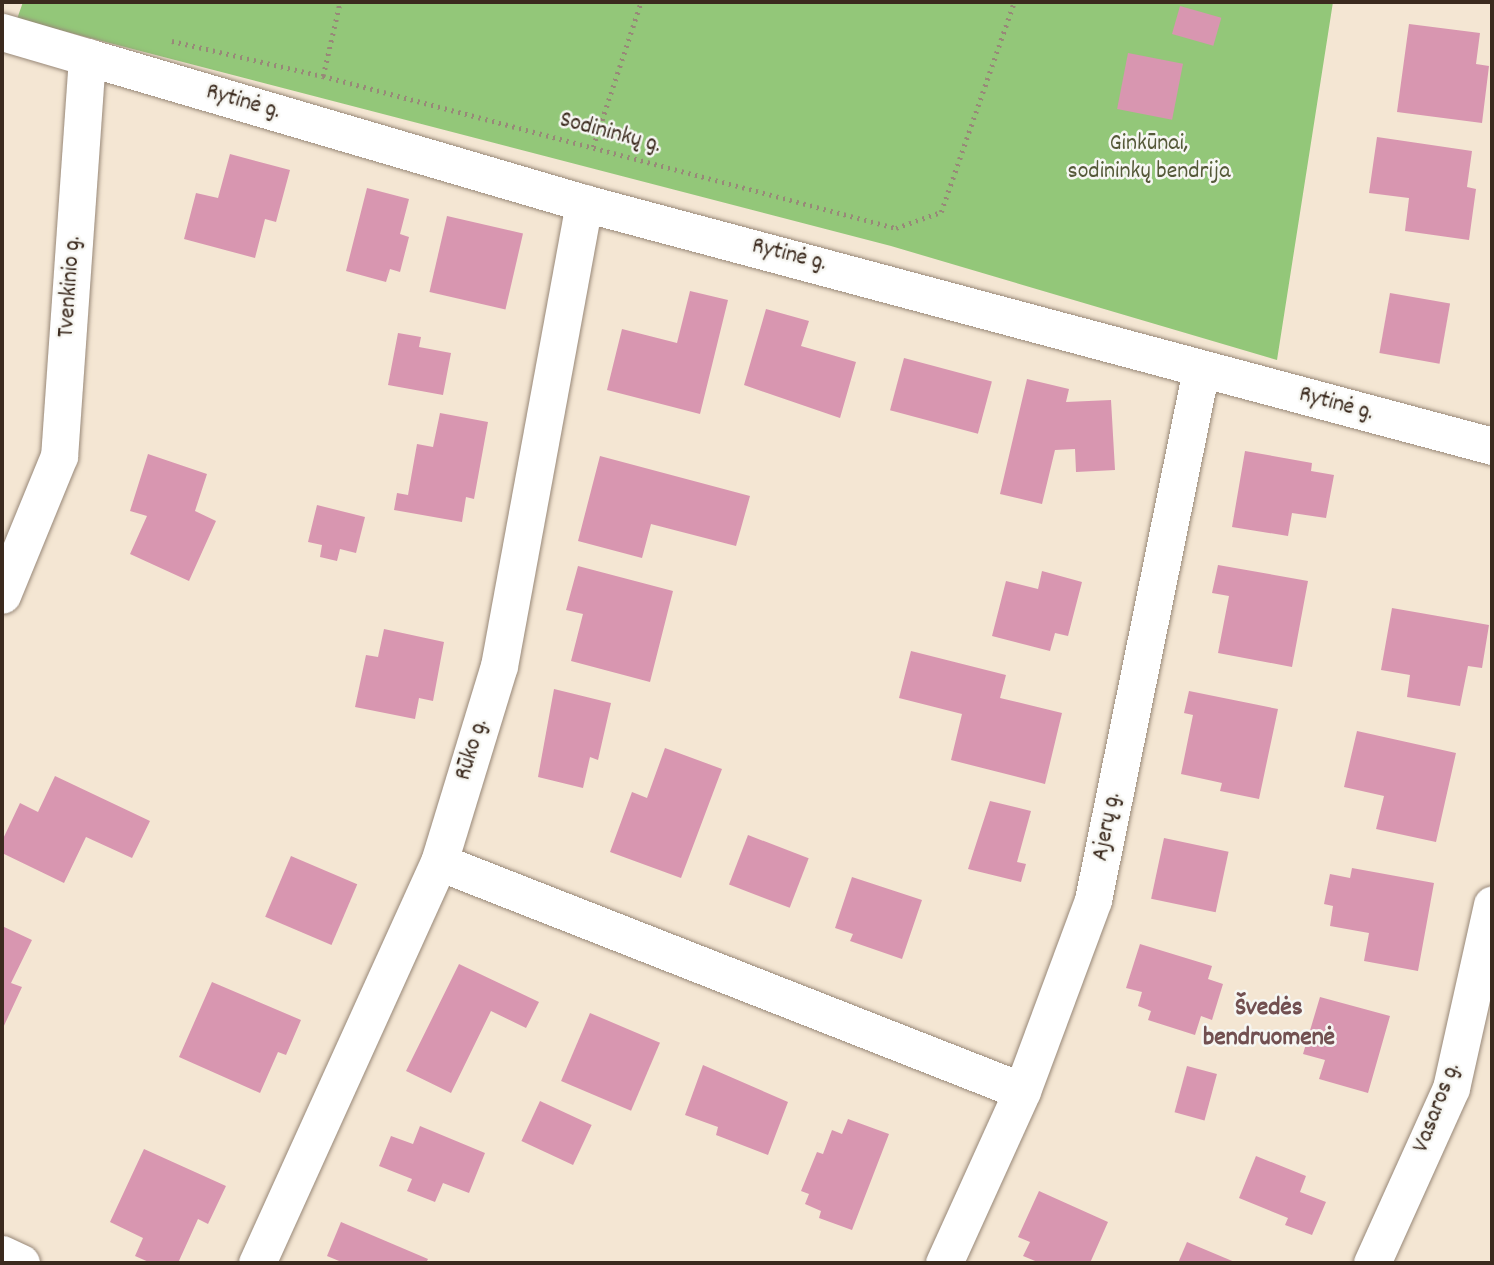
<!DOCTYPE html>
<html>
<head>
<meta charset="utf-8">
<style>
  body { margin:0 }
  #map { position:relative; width:1494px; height:1265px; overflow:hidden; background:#f4e6d3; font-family:Dekko,sans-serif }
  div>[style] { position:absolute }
  .green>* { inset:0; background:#93c779 }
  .building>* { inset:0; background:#d896b0; transform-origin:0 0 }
  .path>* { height:4.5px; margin-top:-2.25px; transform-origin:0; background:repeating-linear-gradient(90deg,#988878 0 2px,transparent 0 7px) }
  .roads { filter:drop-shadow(0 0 2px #988878) drop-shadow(0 0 2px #988878) }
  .street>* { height:37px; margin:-18.5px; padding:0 18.5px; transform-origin:18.5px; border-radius:18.5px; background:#fff }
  span { translate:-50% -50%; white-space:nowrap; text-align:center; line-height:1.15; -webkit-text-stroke:5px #f6f6f2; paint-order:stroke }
  .street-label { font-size:24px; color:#3b2a1e }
  .park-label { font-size:24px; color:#555939 }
  .neighbourhood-label { font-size:26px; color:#725051; font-weight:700 }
  .frame { position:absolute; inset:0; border:4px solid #3b2a1e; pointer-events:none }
</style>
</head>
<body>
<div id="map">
  <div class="green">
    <div style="clip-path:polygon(23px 2px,1333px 2px,1277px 360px,891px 246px,17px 19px)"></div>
  </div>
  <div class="building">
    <div style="left:1180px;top:6px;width:43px;height:29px;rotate:16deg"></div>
    <div style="clip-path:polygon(1409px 24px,1480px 33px,1476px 64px,1489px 66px,1482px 123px,1397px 112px)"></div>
    <div style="left:1128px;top:53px;width:56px;height:57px;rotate:11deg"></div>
    <div style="clip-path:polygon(1377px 137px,1472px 151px,1467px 187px,1476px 189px,1469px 240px,1405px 231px,1409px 198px,1369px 193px)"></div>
    <div style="clip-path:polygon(230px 154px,290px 170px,276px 222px,265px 219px,255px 258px,184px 239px,196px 193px,218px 198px)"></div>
    <div style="clip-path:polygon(367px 188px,409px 199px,400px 234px,409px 237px,400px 272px,390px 269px,386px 282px,346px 271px)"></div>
    <div style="left:447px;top:216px;width:78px;height:78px;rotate:13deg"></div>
    <div style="clip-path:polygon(690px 291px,728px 300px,700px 414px,607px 390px,622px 329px,677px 343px)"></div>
    <div style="left:1390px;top:293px;width:61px;height:61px;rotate:10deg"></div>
    <div style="clip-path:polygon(766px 309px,809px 321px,801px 346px,856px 362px,840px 418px,744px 385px)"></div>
    <div style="clip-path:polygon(398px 333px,421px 337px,419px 347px,451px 353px,443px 395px,388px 385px)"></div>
    <div style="left:904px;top:358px;width:91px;height:54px;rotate:15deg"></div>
    <div style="clip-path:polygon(1027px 379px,1069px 389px,1066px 402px,1111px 400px,1115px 470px,1076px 472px,1075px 449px,1055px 450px,1042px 504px,1000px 494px)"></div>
    <div style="clip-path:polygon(440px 413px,488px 422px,474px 499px,466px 497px,462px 522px,394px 510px,397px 493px,408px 495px,417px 444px,433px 447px)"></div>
    <div style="clip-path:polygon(1245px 451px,1312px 463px,1311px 471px,1334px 475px,1326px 518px,1292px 513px,1288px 536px,1232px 527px)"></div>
    <div style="clip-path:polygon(148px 454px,207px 474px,195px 511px,216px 521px,189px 581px,130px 554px,147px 516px,130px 511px)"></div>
    <div style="clip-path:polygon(600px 456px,750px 496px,736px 546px,651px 524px,642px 558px,578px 541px)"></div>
    <div style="clip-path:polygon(317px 505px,365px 517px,356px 553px,340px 549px,337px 561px,320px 557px,322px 545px,308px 542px)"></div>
    <div style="clip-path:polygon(1218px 565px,1308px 581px,1292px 667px,1218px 653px,1229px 596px,1212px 593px)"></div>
    <div style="clip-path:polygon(578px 566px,673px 591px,650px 682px,571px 661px,583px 614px,566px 610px)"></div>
    <div style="clip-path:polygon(1042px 571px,1082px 582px,1068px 636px,1055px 633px,1050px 651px,992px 636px,1006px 581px,1038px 589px)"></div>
    <div style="clip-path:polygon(1392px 608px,1489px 625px,1482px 668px,1468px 666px,1460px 706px,1407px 697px,1410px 675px,1381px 670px)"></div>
    <div style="clip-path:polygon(384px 629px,444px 642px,433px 701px,419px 698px,415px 719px,355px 707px,366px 655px,378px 657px)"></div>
    <div style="clip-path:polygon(911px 651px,1006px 675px,1000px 698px,1062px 713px,1045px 784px,951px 760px,962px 714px,899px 698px)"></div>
    <div style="clip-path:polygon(554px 689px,611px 703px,598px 760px,590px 757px,583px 788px,538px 777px)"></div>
    <div style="clip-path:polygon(1189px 691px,1278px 709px,1259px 799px,1220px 791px,1222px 783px,1181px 774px,1193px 715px,1184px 713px)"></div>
    <div style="clip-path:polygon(1357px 731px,1456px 753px,1436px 842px,1376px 829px,1384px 796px,1344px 787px)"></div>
    <div style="clip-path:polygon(665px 748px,722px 769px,681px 878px,610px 852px,632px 792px,647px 798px)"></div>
    <div style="clip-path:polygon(55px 776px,150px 821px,132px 858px,86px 837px,64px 883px,2px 853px,2px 841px,20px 803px,38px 812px)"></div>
    <div style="clip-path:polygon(990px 801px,1031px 811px,1017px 862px,1026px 864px,1021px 882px,968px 869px)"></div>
    <div style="left:748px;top:835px;width:65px;height:53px;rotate:21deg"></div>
    <div style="left:1164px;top:838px;width:66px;height:62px;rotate:12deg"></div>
    <div style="left:291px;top:856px;width:72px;height:66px;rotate:23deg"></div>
    <div style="clip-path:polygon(1352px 868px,1434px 883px,1418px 971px,1364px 961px,1369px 933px,1330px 926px,1333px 906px,1324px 904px,1330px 874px,1350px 878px)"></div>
    <div style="clip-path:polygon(852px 877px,922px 900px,902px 959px,850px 941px,853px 934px,835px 928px)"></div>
    <div style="clip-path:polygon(2px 926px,32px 940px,11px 983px,22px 987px,2px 1030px)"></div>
    <div style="clip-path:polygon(1140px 944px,1212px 966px,1208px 979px,1223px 984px,1212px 1020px,1201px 1016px,1195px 1035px,1148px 1020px,1151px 1011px,1138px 1006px,1142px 992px,1126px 988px)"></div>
    <div style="clip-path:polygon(459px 964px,539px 1002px,526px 1028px,491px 1011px,451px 1093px,406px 1071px)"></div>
    <div style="clip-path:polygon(212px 982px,301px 1020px,286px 1055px,278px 1052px,260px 1093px,179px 1057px)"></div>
    <div style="clip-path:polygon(1320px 997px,1390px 1016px,1368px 1093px,1319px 1079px,1325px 1060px,1303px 1054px)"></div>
    <div style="left:590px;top:1013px;width:76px;height:74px;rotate:23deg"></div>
    <div style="clip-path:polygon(703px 1065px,788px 1102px,768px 1155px,716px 1135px,718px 1127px,685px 1115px)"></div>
    <div style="left:1187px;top:1066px;width:31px;height:48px;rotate:15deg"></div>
    <div style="left:540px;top:1101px;width:57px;height:44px;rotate:25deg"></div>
    <div style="clip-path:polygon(848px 1119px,889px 1134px,852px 1230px,819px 1218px,821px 1211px,805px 1204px,809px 1194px,801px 1191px,817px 1152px,823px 1154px,832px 1130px,842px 1134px)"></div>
    <div style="clip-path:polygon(420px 1126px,485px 1153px,469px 1193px,443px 1183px,435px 1202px,407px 1191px,412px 1179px,379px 1166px,391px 1136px,413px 1144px)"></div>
    <div style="clip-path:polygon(144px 1149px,226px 1186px,208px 1224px,198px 1219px,178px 1263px,151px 1263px,135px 1256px,143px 1238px,110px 1222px)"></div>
    <div style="clip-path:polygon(1256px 1156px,1306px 1176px,1300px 1192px,1326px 1202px,1312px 1235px,1285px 1225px,1288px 1218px,1239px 1198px)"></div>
    <div style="clip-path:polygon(1039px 1191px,1108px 1222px,1090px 1263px,1040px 1263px,1023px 1256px,1030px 1242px,1018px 1237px)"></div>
    <div style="clip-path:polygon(341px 1222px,428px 1259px,426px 1263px,344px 1263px,327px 1256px)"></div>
    <div style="clip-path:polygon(1187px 1242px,1237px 1263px,1178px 1263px)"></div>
  </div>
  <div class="path">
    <div style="left:172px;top:41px;width:155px;rotate:13.1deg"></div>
    <div style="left:323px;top:76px;width:593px;rotate:14.86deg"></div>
    <div style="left:896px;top:228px;width:48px;rotate:-19.6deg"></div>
    <div style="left:941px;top:212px;width:222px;rotate:-70.8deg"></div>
    <div style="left:323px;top:76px;width:76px;rotate:-77.1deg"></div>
    <div style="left:593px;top:147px;width:153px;rotate:-71.7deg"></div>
  </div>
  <div class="roads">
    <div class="street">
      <div style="left:2px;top:32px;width:89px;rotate:16.4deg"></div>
      <div style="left:87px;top:57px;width:400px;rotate:94deg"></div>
      <div style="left:59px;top:456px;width:150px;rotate:112.3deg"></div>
      <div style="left:87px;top:57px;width:518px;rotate:16.37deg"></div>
      <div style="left:584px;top:203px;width:940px;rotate:14.98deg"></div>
      <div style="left:439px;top:862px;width:626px;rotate:21.44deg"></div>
      <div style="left:2px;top:1254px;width:21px;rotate:25deg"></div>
      <div style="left:257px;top:1263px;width:440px;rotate:-65.6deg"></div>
      <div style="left:439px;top:862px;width:205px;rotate:-73deg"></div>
      <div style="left:499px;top:666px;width:471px;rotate:-79.6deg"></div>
      <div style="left:944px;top:1263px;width:189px;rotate:-65.6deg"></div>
      <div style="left:1022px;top:1091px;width:204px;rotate:-69.6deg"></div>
      <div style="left:1093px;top:900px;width:542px;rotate:-78.5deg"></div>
      <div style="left:1372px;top:1263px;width:192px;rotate:-65.7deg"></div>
      <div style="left:1451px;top:1088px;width:188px;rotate:-77.4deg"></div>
    </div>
  </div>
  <div class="street-label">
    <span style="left:243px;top:103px;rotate:16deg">Rytinė g.</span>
    <span style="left:610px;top:134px;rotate:15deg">Sodininkų g.</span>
    <span style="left:789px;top:256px;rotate:14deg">Rytinė g.</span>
    <span style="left:71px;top:287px;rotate:-86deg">Tvenkinio g.</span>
    <span style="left:1336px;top:405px;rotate:15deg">Rytinė g.</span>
    <span style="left:473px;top:750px;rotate:-73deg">Rūko g.</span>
    <span style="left:1108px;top:827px;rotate:-79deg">Ajerų g.</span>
    <span style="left:1438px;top:1108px;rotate:-69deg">Vasaros g.</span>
  </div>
  <div class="park-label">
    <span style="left:1149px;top:159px">Ginkūnai,<br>sodininkų bendrija</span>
  </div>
  <div class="neighbourhood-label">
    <span style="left:1269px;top:1024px">Švedės<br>bendruomenė</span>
  </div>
  <div class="frame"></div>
</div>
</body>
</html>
